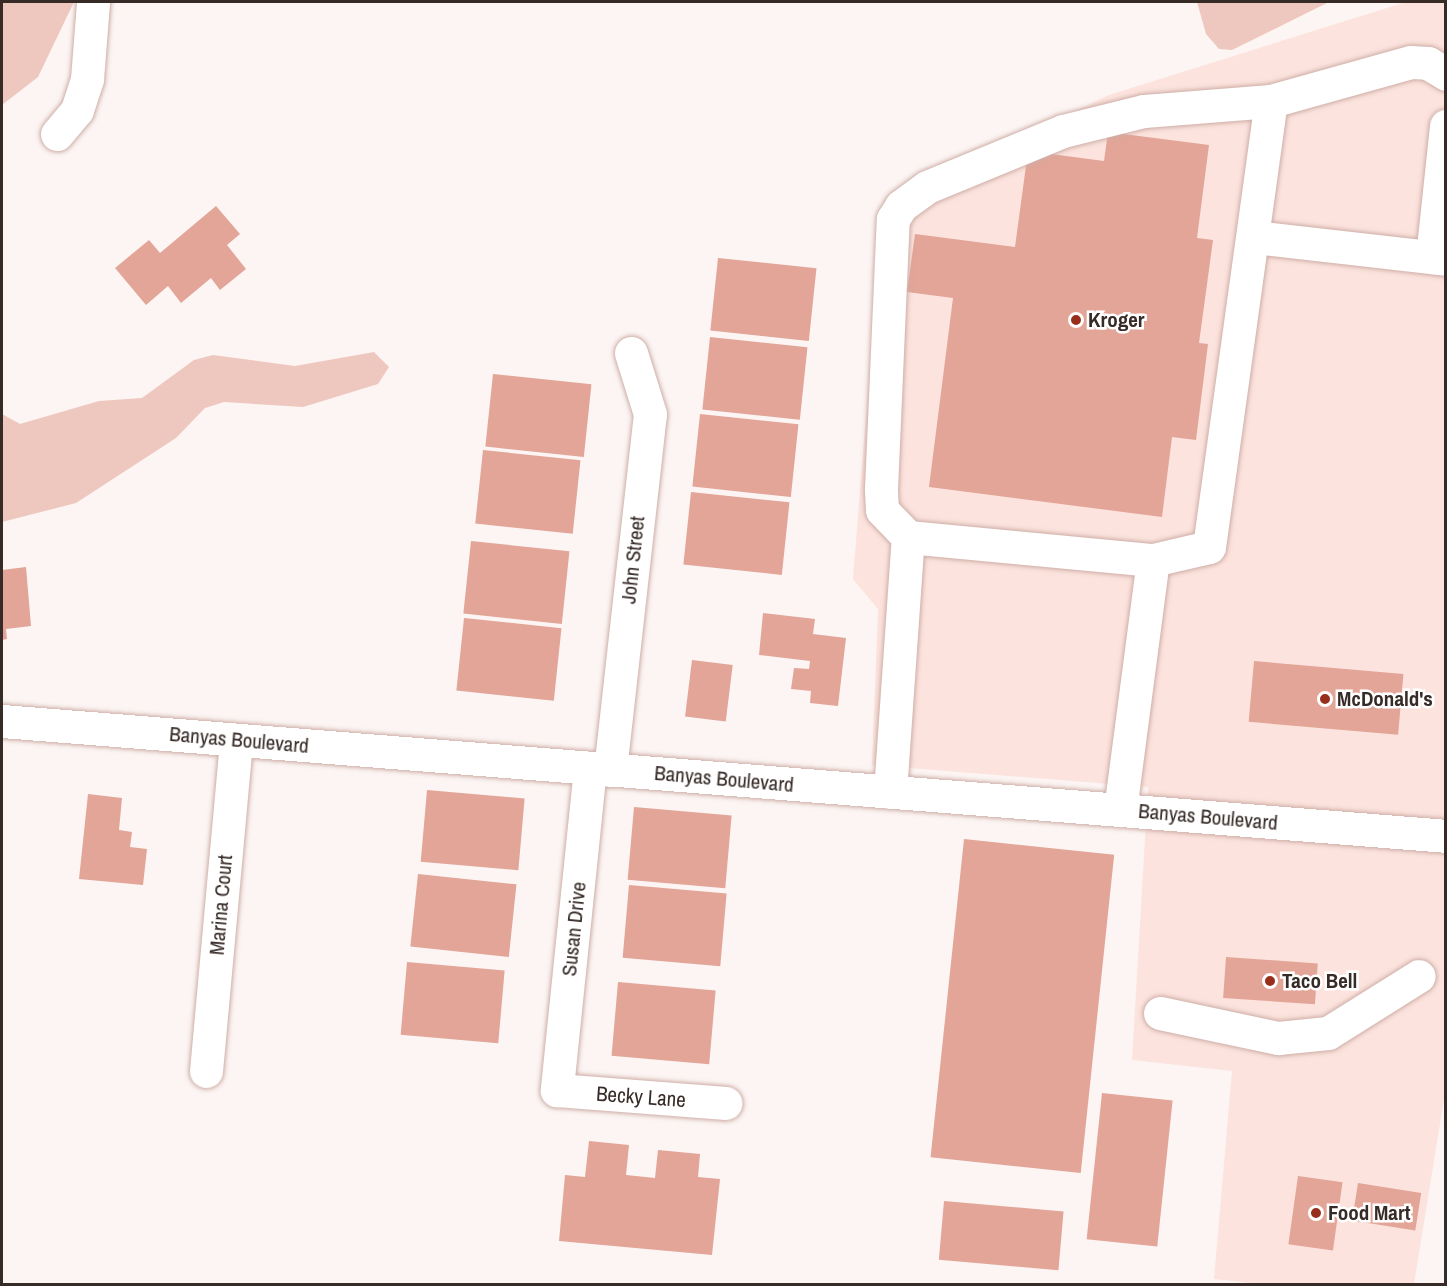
<!DOCTYPE html>
<html>
<head>
<meta charset="utf-8">
<style>
  body { margin:0 }
  #map { position:relative; width:1447px; height:1286px; overflow:hidden; background:#fcf5f3; font-family:"Archivo Narrow",sans-serif }
  div>[style] { position:absolute }
  .built>* { inset:0; background:#fce3dd }
  .green>* { inset:0; background:#eec7bf }
  .building>* { inset:0; background:#e2a598; transform-origin:0 0 }
  .roads { filter:drop-shadow(0 0 2px #ceaea7) drop-shadow(0 0 2px #ceaea7) }
  .minor>* { height:33px; margin:-16.5px; padding:0 16.5px; transform-origin:16.5px; border-radius:16.5px; background:#fff }
  .dots>* { width:16px; height:16px; translate:-50% -50%; box-sizing:border-box; border:3px solid #fff; border-radius:50% }
  span { translate:-50% -50%; white-space:nowrap; text-align:center; line-height:1.15; -webkit-text-stroke:5px #fff; paint-order:stroke }
  .poi-label { font-size:21px; color:#372b28; font-weight:700 }
  .left { translate:0 -50%; text-align:left }
  .street-label { font-size:21px; color:#372b28 }
  .frame { position:absolute; inset:0; border:3px solid #372b28; pointer-events:none }
</style>
</head>
<body>
<div id="map">
  <div class="built">
    <div style="clip-path:polygon(1406px 2px,1445px 2px,1446px 1087px,1414px 1284px,1261px 1284px,1214px 1279px,1232px 1071px,1132px 1060px,1148px 787px,872px 765px,878px 609px,853px 579px,883px 202px,1109px 95px)"></div>
  </div>
  <div class="green">
    <div style="clip-path:polygon(2px 2px,74px 2px,38px 77px,2px 105px)"></div>
    <div style="clip-path:polygon(1197px 2px,1329px 2px,1232px 50px,1219px 49px,1206px 34px)"></div>
    <div style="clip-path:polygon(374px 352px,389px 367px,378px 384px,303px 407px,224px 402px,205px 408px,176px 438px,76px 503px,2px 522px,2px 414px,20px 424px,99px 401px,142px 398px,194px 360px,213px 355px,295px 366px)"></div>
  </div>
  <div class="building">
    <div style="clip-path:polygon(1108px 132px,1209px 145px,1197px 238px,1213px 240px,1199px 343px,1208px 344px,1196px 440px,1172px 437px,1162px 517px,929px 487px,953px 298px,907px 292px,915px 234px,1015px 247px,1028px 151px,1104px 161px)"></div>
    <div style="clip-path:polygon(216px 206px,240px 234px,227px 245px,246px 269px,220px 290px,211px 278px,181px 303px,168px 286px,146px 305px,115px 268px,149px 240px,160px 253px)"></div>
    <div style="left:718px;top:258px;width:99px;height:73px;rotate:6deg"></div>
    <div style="left:710px;top:337px;width:98px;height:73px;rotate:6deg"></div>
    <div style="left:493px;top:374px;width:99px;height:73px;rotate:6deg"></div>
    <div style="left:700px;top:414px;width:99px;height:73px;rotate:6deg"></div>
    <div style="left:483px;top:450px;width:98px;height:74px;rotate:6deg"></div>
    <div style="left:691px;top:492px;width:99px;height:73px;rotate:6deg"></div>
    <div style="left:471px;top:541px;width:99px;height:73px;rotate:6deg"></div>
    <div style="clip-path:polygon(26px 567px,31px 626px,6px 629px,7px 639px,2px 640px,2px 570px)"></div>
    <div style="clip-path:polygon(763px 613px,815px 619px,813px 634px,846px 638px,838px 706px,810px 703px,811px 691px,791px 689px,794px 668px,809px 669px,810px 661px,759px 655px)"></div>
    <div style="left:464px;top:618px;width:98px;height:73px;rotate:6deg"></div>
    <div style="left:692px;top:660px;width:41px;height:57px;rotate:7deg"></div>
    <div style="left:1254px;top:661px;width:150px;height:61px;rotate:5deg"></div>
    <div style="left:427px;top:790px;width:98px;height:72px;rotate:5deg"></div>
    <div style="clip-path:polygon(88px 794px,122px 798px,119px 830px,132px 832px,130px 847px,147px 849px,143px 885px,79px 879px)"></div>
    <div style="left:634px;top:807px;width:98px;height:73px;rotate:5deg"></div>
    <div style="left:964px;top:839px;width:151px;height:320px;rotate:6deg"></div>
    <div style="left:418px;top:874px;width:99px;height:73px;rotate:6deg"></div>
    <div style="left:629px;top:885px;width:98px;height:73px;rotate:5deg"></div>
    <div style="left:1226px;top:957px;width:92px;height:41px;rotate:4deg"></div>
    <div style="left:407px;top:962px;width:98px;height:73px;rotate:5deg"></div>
    <div style="left:618px;top:982px;width:98px;height:74px;rotate:5deg"></div>
    <div style="left:1102px;top:1093px;width:71px;height:147px;rotate:6deg"></div>
    <div style="clip-path:polygon(589px 1141px,629px 1145px,626px 1175px,655px 1178px,658px 1150px,700px 1154px,698px 1177px,720px 1179px,712px 1255px,559px 1241px,565px 1175px,585px 1177px)"></div>
    <div style="left:1298px;top:1176px;width:45px;height:69px;rotate:8deg"></div>
    <div style="left:1358px;top:1183px;width:64px;height:38px;rotate:9deg"></div>
    <div style="left:944px;top:1201px;width:120px;height:59px;rotate:5deg"></div>
  </div>
  <div class="roads">
    <div class="minor">
      <div style="left:57px;top:134px;width:31px;rotate:-50deg"></div>
      <div style="left:77px;top:110px;width:33px;rotate:-72deg"></div>
      <div style="left:87px;top:79px;width:77px;rotate:-85.5deg"></div>
      <div style="left:1254px;top:237px;width:193px;rotate:6.5deg"></div>
      <div style="left:1432px;top:257px;width:132px;rotate:-83.9deg"></div>
      <div style="left:908px;top:537px;width:37px;rotate:-134deg"></div>
      <div style="left:882px;top:510px;width:21px;rotate:-93deg"></div>
      <div style="left:881px;top:489px;width:270px;rotate:-87.5deg"></div>
      <div style="left:893px;top:219px;width:15px;rotate:-58deg"></div>
      <div style="left:901px;top:206px;width:32px;rotate:-36deg"></div>
      <div style="left:927px;top:187px;width:147px;rotate:-22.4deg"></div>
      <div style="left:1063px;top:131px;width:83px;rotate:-13.9deg"></div>
      <div style="left:1144px;top:111px;width:127px;rotate:-4.5deg"></div>
      <div style="left:1271px;top:101px;width:145px;rotate:-15.6deg"></div>
      <div style="left:1411px;top:62px;width:17px;rotate:3deg"></div>
      <div style="left:1428px;top:63px;width:21px;rotate:31deg"></div>
      <div style="left:2px;top:721px;width:1449px;rotate:4.55deg"></div>
      <div style="left:590px;top:768px;width:324px;rotate:95.9deg"></div>
      <div style="left:557px;top:1090px;width:169px;rotate:4.4deg"></div>
      <div style="left:610px;top:770px;width:358px;rotate:-83.6deg"></div>
      <div style="left:650px;top:414px;width:64px;rotate:-107.3deg"></div>
      <div style="left:890px;top:792px;width:256px;rotate:-86deg"></div>
      <div style="left:908px;top:537px;width:246px;rotate:5.4deg"></div>
      <div style="left:1153px;top:560px;width:57px;rotate:-13.1deg"></div>
      <div style="left:1209px;top:547px;width:450px;rotate:-82.1deg"></div>
      <div style="left:1120px;top:810px;width:252px;rotate:-82.5deg"></div>
      <div style="left:1160px;top:1013px;width:121px;rotate:12deg"></div>
      <div style="left:1278px;top:1038px;width:50px;rotate:-5.7deg"></div>
      <div style="left:1328px;top:1033px;width:107px;rotate:-32.1deg"></div>
      <div style="left:206px;top:1071px;width:332px;rotate:-84.8deg"></div>
    </div>
  </div>
  <div class="dots">
    <div style="left:1076px;top:320px;background:#982f1c"></div>
    <div style="left:1325px;top:699px;background:#982f1c"></div>
    <div style="left:1270px;top:981px;background:#982f1c"></div>
    <div style="left:1316px;top:1213px;background:#982f1c"></div>
  </div>
  <div class="poi-label">
    <span class="left" style="left:1088px;top:320px">Kroger</span>
    <span class="left" style="left:1337px;top:699px">McDonald's</span>
    <span class="left" style="left:1282px;top:981px">Taco Bell</span>
    <span class="left" style="left:1328px;top:1213px">Food Mart</span>
  </div>
  <div class="street-label">
    <span style="left:633px;top:560px;rotate:-84deg">John Street</span>
    <span style="left:239px;top:740px;rotate:5deg">Banyas Boulevard</span>
    <span style="left:724px;top:779px;rotate:5deg">Banyas Boulevard</span>
    <span style="left:1208px;top:817px;rotate:5deg">Banyas Boulevard</span>
    <span style="left:221px;top:905px;rotate:-85deg">Marina Court</span>
    <span style="left:574px;top:929px;rotate:-84deg">Susan Drive</span>
    <span style="left:641px;top:1097px;rotate:4deg">Becky Lane</span>
  </div>
  <div class="frame"></div>
</div>
</body>
</html>
